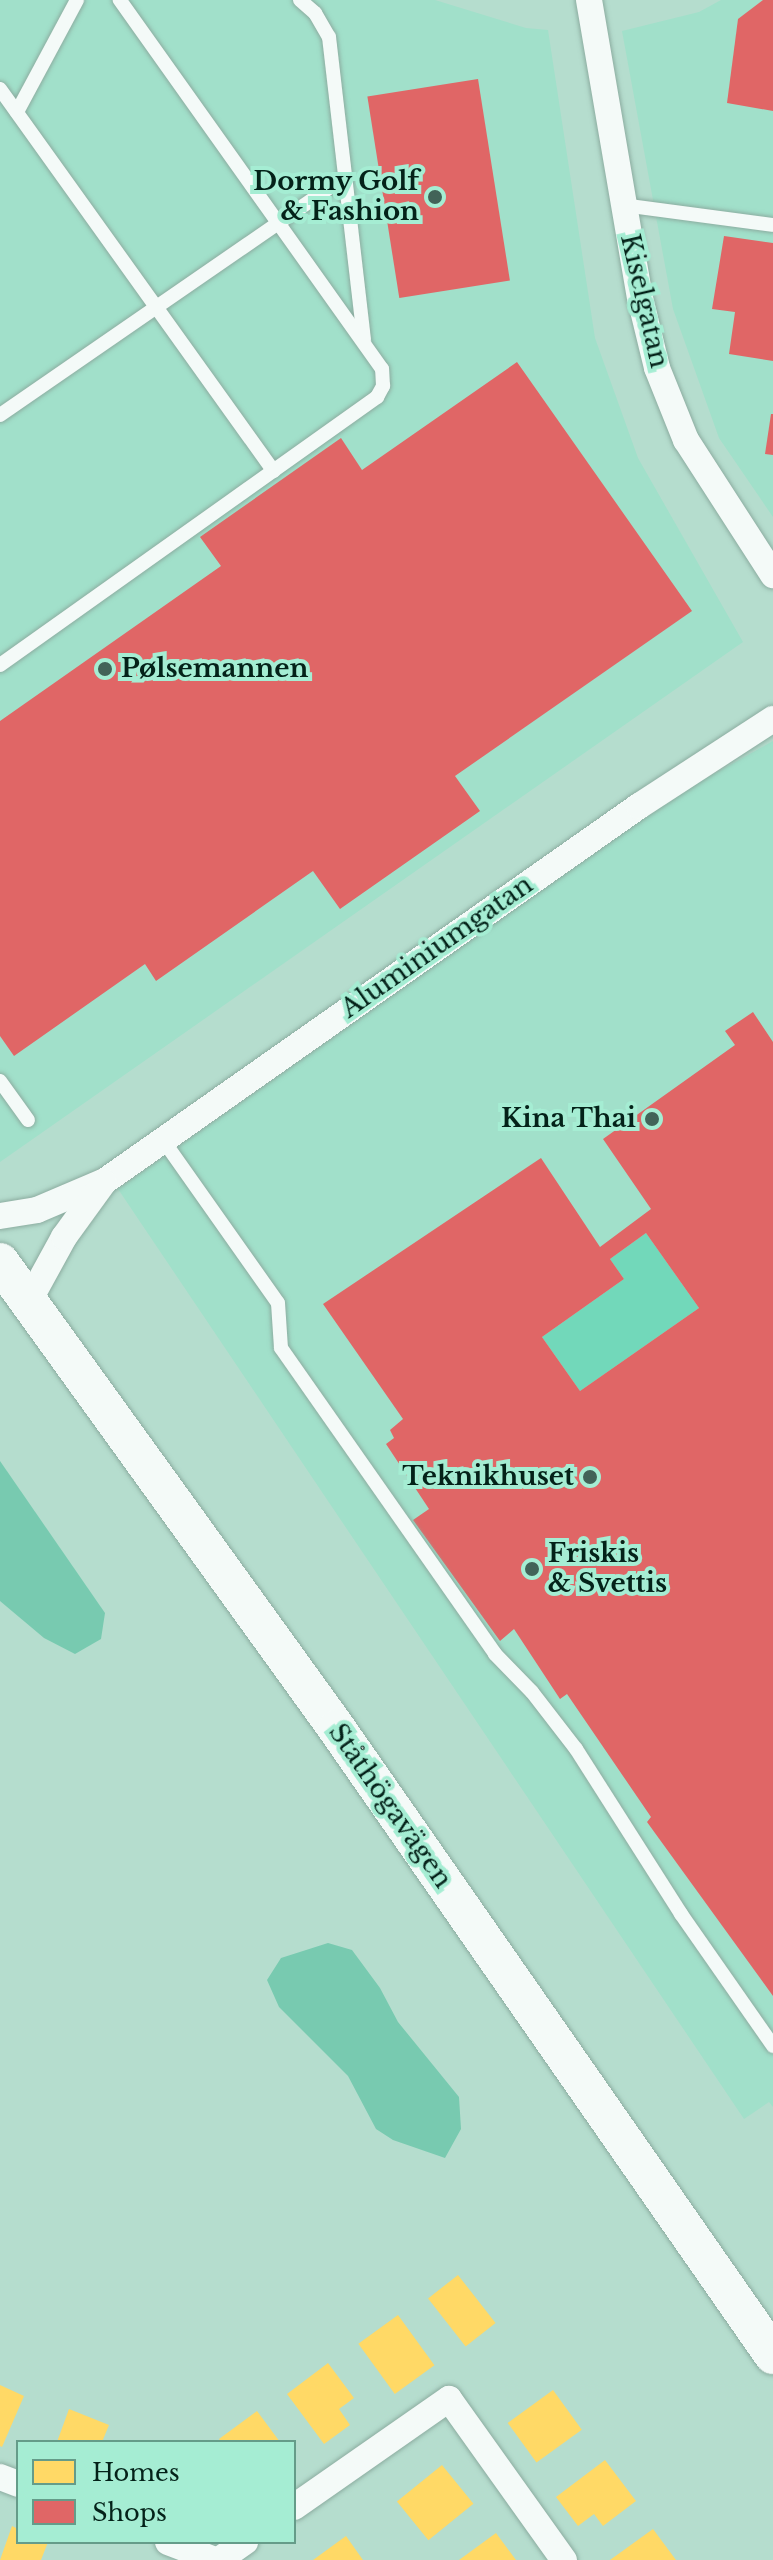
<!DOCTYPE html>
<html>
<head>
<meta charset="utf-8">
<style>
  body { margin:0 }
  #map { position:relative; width:773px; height:2560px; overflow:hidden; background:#b5ddce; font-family:"Libre Baskerville",serif }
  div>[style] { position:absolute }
  .built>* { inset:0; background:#a1e0ca }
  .green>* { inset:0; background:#72d8ba }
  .forest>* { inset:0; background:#78cab0 }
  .homes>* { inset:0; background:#ffd966; transform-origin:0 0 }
  .shops>* { inset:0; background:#e06666; transform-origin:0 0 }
  .roads { filter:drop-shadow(0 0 2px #8caca0) drop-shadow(0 0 2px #8caca0) }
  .lane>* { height:14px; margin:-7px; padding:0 7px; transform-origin:7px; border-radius:7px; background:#f4faf8 }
  .street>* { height:26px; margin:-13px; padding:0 13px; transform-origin:13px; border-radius:13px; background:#f4faf8 }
  .secondary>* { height:38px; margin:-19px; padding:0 19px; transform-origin:19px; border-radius:19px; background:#f4faf8 }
  .dots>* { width:22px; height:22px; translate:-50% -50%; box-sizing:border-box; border:4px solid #a5edd3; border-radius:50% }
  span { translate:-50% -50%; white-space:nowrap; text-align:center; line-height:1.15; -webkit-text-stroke:8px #a5edd3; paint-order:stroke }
  .poi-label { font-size:26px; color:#042219; font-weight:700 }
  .right { translate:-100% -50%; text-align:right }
  .left { translate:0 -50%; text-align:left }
  .street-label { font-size:26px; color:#042219 }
  .legend { position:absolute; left:16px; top:2440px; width:280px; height:104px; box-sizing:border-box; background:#a5edd3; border:2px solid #659c89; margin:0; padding:10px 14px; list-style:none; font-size:24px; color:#042219 }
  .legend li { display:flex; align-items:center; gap:16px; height:40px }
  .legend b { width:40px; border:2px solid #659c89 }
</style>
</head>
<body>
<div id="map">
  <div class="built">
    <div style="clip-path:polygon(0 0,435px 0,526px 28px,548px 30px,595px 338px,638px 458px,743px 642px,0 1162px)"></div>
    <div style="clip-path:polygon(721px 0,773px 0,773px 517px,719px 438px,673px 309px,622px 31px,699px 12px)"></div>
    <div style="clip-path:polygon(773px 741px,773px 2107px,769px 2102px,744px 2119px,118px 1189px,685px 790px)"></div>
  </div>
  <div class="green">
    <div style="clip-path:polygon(646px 1233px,699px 1308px,580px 1391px,542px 1337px,624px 1279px,610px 1259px)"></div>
  </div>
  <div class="forest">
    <div style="clip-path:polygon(0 1461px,105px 1613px,101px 1639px,75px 1654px,44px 1638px,0 1601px)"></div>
    <div style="clip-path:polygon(328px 1943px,352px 1950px,380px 1988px,398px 2022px,459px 2097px,461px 2129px,445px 2158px,393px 2140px,376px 2129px,348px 2076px,279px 2007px,267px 1980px,281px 1958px)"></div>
  </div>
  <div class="homes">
    <div style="left:458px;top:2275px;width:61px;height:38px;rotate:52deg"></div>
    <div style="left:398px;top:2315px;width:62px;height:49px;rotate:54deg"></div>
    <div style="clip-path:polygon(328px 2363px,354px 2398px,339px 2409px,350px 2425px,324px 2444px,287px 2394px)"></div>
    <div style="clip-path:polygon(0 2385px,24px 2396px,2px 2447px,0 2446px)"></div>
    <div style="left:553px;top:2390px;width:49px;height:56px;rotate:54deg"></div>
    <div style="clip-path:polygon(69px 2409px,109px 2425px,102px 2442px,57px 2442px)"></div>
    <div style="clip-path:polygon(257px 2411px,280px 2442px,221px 2442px,219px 2439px)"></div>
    <div style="clip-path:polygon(605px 2460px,636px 2501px,603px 2526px,594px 2514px,578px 2526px,556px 2497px)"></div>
    <div style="left:442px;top:2465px;width:50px;height:58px;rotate:51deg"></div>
    <div style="clip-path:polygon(12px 2526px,18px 2529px,18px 2542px,48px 2542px,41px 2560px,0 2560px)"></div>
    <div style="clip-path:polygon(653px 2529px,676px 2560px,610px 2560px)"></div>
    <div style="clip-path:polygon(496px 2533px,516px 2560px,459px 2560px)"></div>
    <div style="clip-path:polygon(346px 2536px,363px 2560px,313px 2560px)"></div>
  </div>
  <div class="shops">
    <div style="clip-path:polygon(763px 0,773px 0,773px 111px,727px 103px,738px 19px)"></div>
    <div style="left:478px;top:79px;width:204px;height:112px;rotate:81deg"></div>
    <div style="clip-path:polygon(724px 236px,773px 243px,773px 361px,729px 354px,735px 312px,712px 309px)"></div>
    <div style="clip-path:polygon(517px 362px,692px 611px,455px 776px,480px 811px,340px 909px,313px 871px,156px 981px,145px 964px,14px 1056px,0 1036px,0 721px,221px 566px,200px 537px,341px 438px,362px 470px)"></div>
    <div style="clip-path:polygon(771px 414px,773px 414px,773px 455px,765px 454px)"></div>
    <div style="clip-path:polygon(evenodd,753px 1012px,773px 1042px,773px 1996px,647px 1822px,651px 1817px,567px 1694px,560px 1699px,514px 1629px,500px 1641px,413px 1520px,429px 1509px,386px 1444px,394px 1438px,390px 1430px,403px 1419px,323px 1304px,541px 1158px,600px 1247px,651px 1209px,603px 1139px,735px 1045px,725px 1031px,753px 1012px,646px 1233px,699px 1308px,580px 1391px,542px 1337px,624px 1279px,610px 1259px,646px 1233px)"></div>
  </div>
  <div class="roads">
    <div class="lane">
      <div style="left:300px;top:0;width:20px;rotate:41deg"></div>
      <div style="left:315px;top:13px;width:28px;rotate:60deg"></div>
      <div style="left:329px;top:37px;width:305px;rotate:83.4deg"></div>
      <div style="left:0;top:89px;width:470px;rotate:54.4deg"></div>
      <div style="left:17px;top:112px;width:127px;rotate:-61.8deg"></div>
      <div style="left:623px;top:205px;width:151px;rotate:7.6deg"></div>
      <div style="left:0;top:415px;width:419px;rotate:-34.6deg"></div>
      <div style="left:0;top:665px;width:463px;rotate:-35.4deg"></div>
      <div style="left:377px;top:397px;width:13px;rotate:-61deg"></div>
      <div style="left:383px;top:386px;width:17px;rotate:-93deg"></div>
      <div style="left:382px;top:369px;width:453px;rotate:-125.4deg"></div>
      <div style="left:0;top:1081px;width:48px;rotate:54.3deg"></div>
      <div style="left:163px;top:1140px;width:199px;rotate:54.8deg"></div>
      <div style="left:278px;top:1303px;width:45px;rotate:86.2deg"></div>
      <div style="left:281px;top:1348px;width:373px;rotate:55deg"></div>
      <div style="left:495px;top:1654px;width:53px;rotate:45.8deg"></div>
      <div style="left:532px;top:1692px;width:72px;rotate:52.3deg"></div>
      <div style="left:576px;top:1749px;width:196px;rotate:57.5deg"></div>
      <div style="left:681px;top:1914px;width:161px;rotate:55.1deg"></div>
    </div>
    <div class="street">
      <div style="left:589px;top:0;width:302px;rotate:80.3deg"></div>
      <div style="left:640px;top:298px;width:72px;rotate:76.3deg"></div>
      <div style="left:657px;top:368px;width:78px;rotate:68.1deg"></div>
      <div style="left:686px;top:440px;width:161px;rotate:57.2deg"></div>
      <div style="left:0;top:1216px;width:37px;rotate:-9deg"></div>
      <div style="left:37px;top:1210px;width:74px;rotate:-23.1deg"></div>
      <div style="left:105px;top:1181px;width:653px;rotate:-35.08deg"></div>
      <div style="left:639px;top:806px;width:160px;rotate:-33deg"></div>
      <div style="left:29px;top:1301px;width:73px;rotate:-61.3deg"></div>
      <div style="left:64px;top:1237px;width:68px;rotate:-54deg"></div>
      <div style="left:0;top:2477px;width:19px;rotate:21deg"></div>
      <div style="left:294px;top:2507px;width:189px;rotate:-34.9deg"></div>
      <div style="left:449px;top:2399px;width:198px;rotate:54.5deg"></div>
      <div style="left:168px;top:2542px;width:50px;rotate:21deg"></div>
      <div style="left:219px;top:2560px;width:32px;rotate:-35deg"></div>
    </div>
    <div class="secondary">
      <div style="left:0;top:1262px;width:576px;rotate:54.18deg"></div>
      <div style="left:337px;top:1729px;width:763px;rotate:55.14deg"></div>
    </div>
  </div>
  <div class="dots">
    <div style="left:435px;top:197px;background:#426358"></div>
    <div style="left:105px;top:669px;background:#426358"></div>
    <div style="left:652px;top:1119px;background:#426358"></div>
    <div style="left:590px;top:1477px;background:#426358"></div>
    <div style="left:532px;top:1569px;background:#426358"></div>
  </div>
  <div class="poi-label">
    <span class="right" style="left:419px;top:197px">Dormy Golf<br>&amp; Fashion</span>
    <span class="left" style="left:121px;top:669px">Pølsemannen</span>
    <span class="right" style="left:636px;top:1119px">Kina Thai</span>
    <span class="right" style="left:574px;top:1477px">Teknikhuset</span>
    <span class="left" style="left:548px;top:1569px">Friskis<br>&amp; Svettis</span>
  </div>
  <div class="street-label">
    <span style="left:644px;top:301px;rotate:77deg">Kiselgatan</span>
    <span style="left:437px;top:947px;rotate:-35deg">Aluminiumgatan</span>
    <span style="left:390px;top:1806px;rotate:55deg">Ståthögavägen</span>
  </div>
  <ul class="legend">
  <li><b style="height:22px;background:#ffd966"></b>Homes</li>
  <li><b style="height:22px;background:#e06666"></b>Shops</li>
  </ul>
</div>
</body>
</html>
